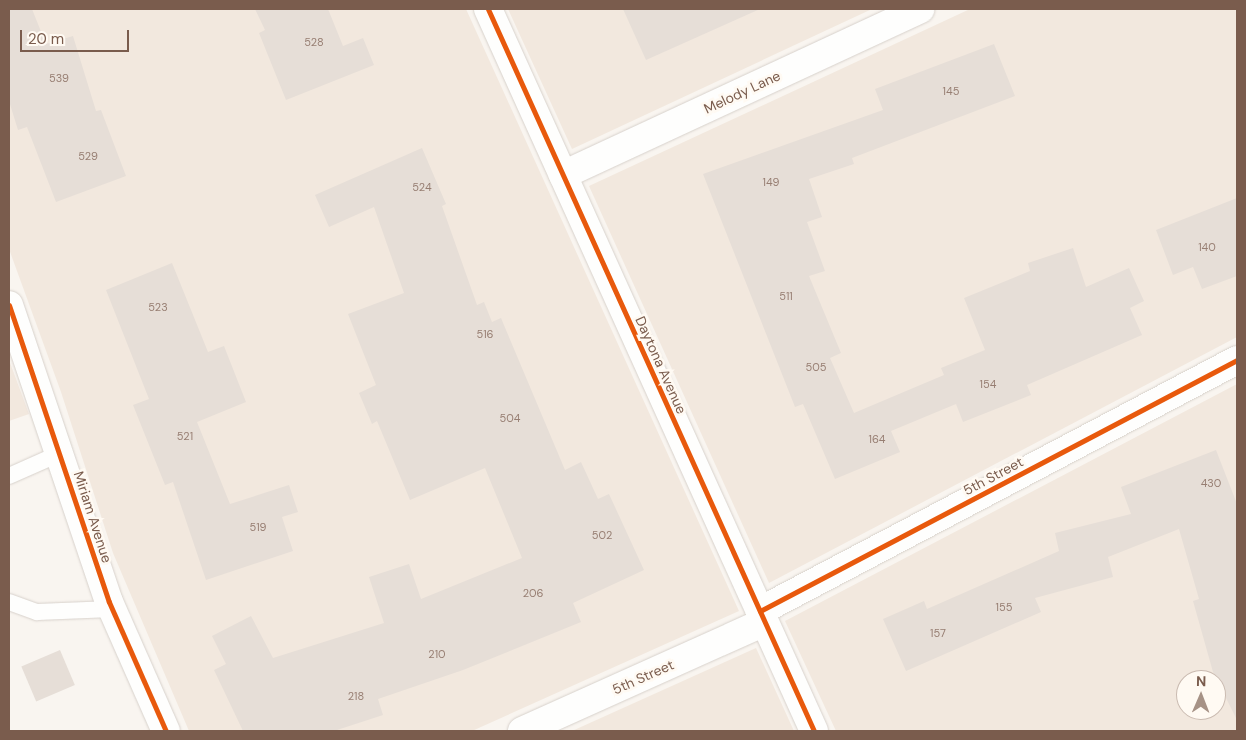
<!DOCTYPE html>
<html>
<head>
<meta charset="utf-8">
<style>
  body { margin:0 }
  #map { position:relative; width:1246px; height:740px; overflow:hidden; background:#f9f5f0; font-family:"DM Sans",sans-serif }
  div>[style] { position:absolute }
  .residential>* { inset:0; background:#f2e8de }
  .building>* { inset:0; background:#e6ded7; transform-origin:0 0 }
  .roads { filter:drop-shadow(0 0 1px #d7d1cb) drop-shadow(0 0 1px #d7d1cb) }
  .service>* { height:16px; margin:-8px; padding:0 8px; transform-origin:8px; border-radius:8px; background:#fefefd }
  .minor>* { height:28px; margin:-14px; padding:0 14px; transform-origin:14px; border-radius:14px; background:#fefefd }
  .tertiary>* { height:28px; margin:-14px; padding:0 14px; transform-origin:14px; border-radius:14px; background:#fefefd }
  .cycleway>* { height:5px; margin:-2.5px; padding:0 2.5px; transform-origin:2.5px; border-radius:2.5px; background:#e8590c }
  span { translate:-50% -50%; white-space:nowrap; text-align:center; line-height:1.15; -webkit-text-stroke:5px #fffaf3; paint-order:stroke }
  .number-label { font-size:11px; color:#977e72 }
  .number-label span { -webkit-text-stroke-width:0 }
  .street-label { font-size:14px; color:#7a5c4d }
  .frame { position:absolute; inset:0; border:10px solid #7a5c4d; pointer-events:none }
  .north { position:absolute; left:1176px; top:670px; width:50px; height:50px; box-sizing:border-box; background:#fffaf3; border:1px solid #cabbb1; border-radius:50%; rotate:1deg; font-size:14px; font-weight:700; line-height:20px; text-align:center; color:#7a5c4d }
  .north::after { content:''; display:block; margin:auto; width:18px; height:22px; background:#a69286; clip-path:polygon(50% 0,100% 100%,50% 72%,0 100%) }
  .scale { position:absolute; left:20px; top:30px; width:109px; height:22px; box-sizing:border-box; border:2px solid #7a5c4d; border-top:0; padding-left:6px; font-size:15px; line-height:18px; white-space:nowrap; color:#7a5c4d; -webkit-text-stroke:4px #fffaf3; paint-order:stroke }
</style>
</head>
<body>
<div id="map">
  <div class="residential">
    <div style="clip-path:polygon(9px 9px,466px 9px,739px 611px,472px 731px,189px 731px,113px 553px,61px 392px,9px 249px)"></div>
    <div style="clip-path:polygon(508px 9px,872px 9px,572px 149px)"></div>
    <div style="clip-path:polygon(970px 9px,1237px 9px,1237px 337px,769px 583px,589px 186px)"></div>
    <div style="clip-path:polygon(9px 360px,29px 414px,9px 421px)"></div>
    <div style="clip-path:polygon(evenodd,1237px 384px,1237px 731px,836px 731px,785px 621px,1237px 384px,1186px 680px,1216px 680px,1216px 710px,1186px 710px,1186px 680px)"></div>
    <div style="clip-path:polygon(756px 648px,794px 731px,572px 731px)"></div>
  </div>
  <div class="building">
    <div style="clip-path:polygon(9px 9px,32px 9px,46px 44px,73px 36px,96px 111px,101px 110px,126px 176px,56px 202px,27px 127px,18px 130px,9px 101px)"></div>
    <div style="clip-path:polygon(255px 9px,328px 9px,343px 46px,363px 38px,374px 65px,286px 100px,259px 33px,265px 30px)"></div>
    <div style="clip-path:polygon(623px 9px,760px 9px,646px 60px)"></div>
    <div style="clip-path:polygon(994px 44px,1015px 96px,852px 158px,854px 164px,809px 179px,822px 217px,807px 222px,825px 271px,809px 276px,841px 353px,830px 358px,854px 413px,944px 375px,941px 368px,985px 350px,964px 298px,1030px 271px,1028px 263px,1073px 248px,1086px 287px,1129px 268px,1144px 301px,1130px 308px,1142px 335px,1027px 385px,1031px 395px,963px 422px,956px 404px,891px 431px,900px 452px,835px 479px,803px 404px,795px 407px,703px 174px,883px 110px,875px 89px)"></div>
    <div style="clip-path:polygon(422px 148px,446px 204px,442px 206px,477px 305px,484px 302px,492px 322px,501px 318px,565px 470px,581px 462px,598px 499px,609px 494px,644px 570px,573px 603px,581px 622px,463px 670px,378px 699px,383px 715px,334px 731px,243px 731px,214px 670px,226px 664px,212px 636px,251px 616px,273px 658px,384px 623px,369px 577px,409px 564px,421px 599px,522px 558px,485px 468px,410px 500px,377px 421px,372px 424px,359px 393px,376px 385px,348px 314px,404px 293px,374px 207px,329px 227px,315px 195px)"></div>
    <div style="clip-path:polygon(1237px 198px,1237px 276px,1202px 289px,1193px 267px,1173px 275px,1156px 230px)"></div>
    <div style="clip-path:polygon(172px 263px,208px 352px,224px 346px,246px 402px,197px 422px,230px 504px,289px 485px,298px 512px,282px 517px,293px 551px,206px 580px,173px 482px,165px 485px,133px 405px,149px 399px,106px 290px)"></div>
    <div style="clip-path:polygon(1216px 450px,1237px 504px,1237px 720px,1213px 672px,1193px 601px,1199px 599px,1179px 529px,1108px 557px,1113px 577px,1035px 598px,1041px 612px,906px 671px,883px 619px,924px 601px,927px 609px,1059px 551px,1055px 533px,1131px 514px,1121px 487px)"></div>
    <div style="left:60px;top:650px;width:38px;height:42px;rotate:67deg"></div>
  </div>
  <div class="roads">
    <div class="service">
      <div style="left:9px;top:476px;width:57px;rotate:-23.9deg"></div>
      <div style="left:9px;top:602px;width:30px;rotate:20deg"></div>
      <div style="left:37px;top:612px;width:75px;rotate:-2.3deg"></div>
    </div>
    <div class="minor">
      <div style="left:563px;top:175px;width:394px;rotate:-24.9deg"></div>
      <div style="left:9px;top:305px;width:313px;rotate:71.4deg"></div>
      <div style="left:109px;top:602px;width:141px;rotate:66.2deg"></div>
      <div style="left:760px;top:611px;width:539px;rotate:-27.75deg"></div>
      <div style="left:522px;top:731px;width:265px;rotate:-24.2deg"></div>
    </div>
    <div class="tertiary">
      <div style="left:488px;top:9px;width:792px;rotate:65.7deg"></div>
    </div>
  </div>
  <div class="cycleway">
    <div style="left:488px;top:9px;width:792px;rotate:65.7deg"></div>
    <div style="left:9px;top:305px;width:313px;rotate:71.4deg"></div>
    <div style="left:109px;top:602px;width:141px;rotate:66.2deg"></div>
    <div style="left:760px;top:611px;width:539px;rotate:-27.75deg"></div>
  </div>
  <div class="number-label">
    <span style="left:314px;top:42px">528</span>
    <span style="left:59px;top:78px">539</span>
    <span style="left:951px;top:91px">145</span>
    <span style="left:88px;top:156px">529</span>
    <span style="left:771px;top:182px">149</span>
    <span style="left:422px;top:187px">524</span>
    <span style="left:1207px;top:247px">140</span>
    <span style="left:786px;top:296px">511</span>
    <span style="left:158px;top:307px">523</span>
    <span style="left:485px;top:334px">516</span>
    <span style="left:816px;top:367px">505</span>
    <span style="left:988px;top:384px">154</span>
    <span style="left:510px;top:418px">504</span>
    <span style="left:185px;top:436px">521</span>
    <span style="left:877px;top:439px">164</span>
    <span style="left:1211px;top:483px">430</span>
    <span style="left:258px;top:527px">519</span>
    <span style="left:602px;top:535px">502</span>
    <span style="left:533px;top:593px">206</span>
    <span style="left:1004px;top:607px">155</span>
    <span style="left:938px;top:633px">157</span>
    <span style="left:437px;top:654px">210</span>
    <span style="left:356px;top:696px">218</span>
  </div>
  <div class="street-label">
    <span style="left:742px;top:92px;rotate:-25deg">Melody Lane</span>
    <span style="left:661px;top:365px;rotate:66deg">Daytona Avenue</span>
    <span style="left:993px;top:476px;rotate:-28deg">5th Street</span>
    <span style="left:93px;top:517px;rotate:72deg">Miriam Avenue</span>
    <span style="left:643px;top:677px;rotate:-24deg">5th Street</span>
  </div>
  <div class="frame"></div>
  <div class="north">N</div>
  <div class="scale">20 m</div>
</div>
</body>
</html>
